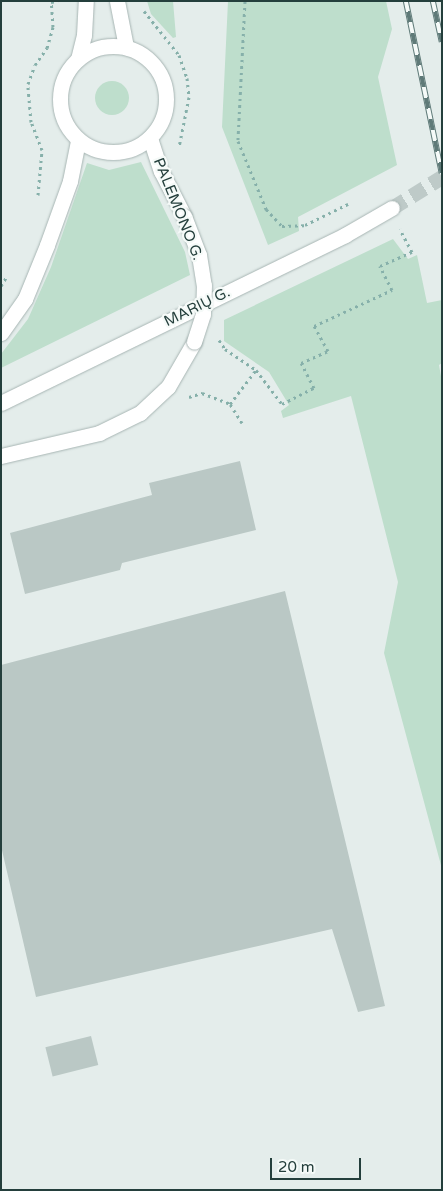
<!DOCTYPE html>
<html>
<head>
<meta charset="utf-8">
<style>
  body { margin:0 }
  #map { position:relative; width:443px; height:1191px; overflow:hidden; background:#e4edeb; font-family:"Varela Round",sans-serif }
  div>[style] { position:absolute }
  .green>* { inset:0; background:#bedecc }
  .round { border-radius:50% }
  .building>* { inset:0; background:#bac8c5; transform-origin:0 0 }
  .tertiary-tunnel>* { height:15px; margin-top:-7.5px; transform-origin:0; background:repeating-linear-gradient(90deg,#becac8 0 15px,transparent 0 23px) }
  .path>* { height:3px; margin-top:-1.5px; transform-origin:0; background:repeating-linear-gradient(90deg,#86b0aa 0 2.5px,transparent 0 6.5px) }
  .roads { filter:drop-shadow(0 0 1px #a7b5b3) drop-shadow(0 0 1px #a7b5b3) }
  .tertiary>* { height:15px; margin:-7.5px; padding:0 7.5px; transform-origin:7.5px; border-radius:7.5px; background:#fff }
  .tertiary>.ring { margin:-7.5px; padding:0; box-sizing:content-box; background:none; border:15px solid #fff; border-radius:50% }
  .rail>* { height:5.5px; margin-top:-2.75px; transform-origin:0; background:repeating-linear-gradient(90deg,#f5faf8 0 11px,#5f7a78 0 22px); box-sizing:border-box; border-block:1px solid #5f7a78 }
  .bridges { filter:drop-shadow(0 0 1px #a7b5b3) drop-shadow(0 0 1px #a7b5b3) }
  .tertiary-bridge>* { height:15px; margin:-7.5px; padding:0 7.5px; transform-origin:7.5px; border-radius:7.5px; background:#fff }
  span { translate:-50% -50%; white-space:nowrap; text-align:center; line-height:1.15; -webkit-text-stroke:4.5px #f5faf8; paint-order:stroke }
  .street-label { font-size:15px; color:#243f3c }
  .frame { position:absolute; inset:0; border:2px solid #243f3c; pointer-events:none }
  .scale { position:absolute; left:270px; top:1158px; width:91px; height:22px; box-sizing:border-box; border:2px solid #243f3c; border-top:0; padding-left:6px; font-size:15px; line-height:18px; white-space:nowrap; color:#243f3c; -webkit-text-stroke:4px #f5faf8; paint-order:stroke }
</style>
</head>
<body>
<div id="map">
  <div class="green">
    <div style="clip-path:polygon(147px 1px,173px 1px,176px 37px,173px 38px,151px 14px)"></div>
    <div style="clip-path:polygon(228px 1px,386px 1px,392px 29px,378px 77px,397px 165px,298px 217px,299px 231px,268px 245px,222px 127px)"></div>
    <div class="round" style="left:95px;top:81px;width:34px;height:34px"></div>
    <div style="clip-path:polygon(141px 162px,185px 252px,190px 275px,1px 368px,1px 354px,28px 319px,51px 267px,87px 163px,109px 170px)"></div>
    <div style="clip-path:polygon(393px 239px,408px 259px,417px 255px,427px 303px,442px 300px,442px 363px,439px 365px,442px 382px,442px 869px,384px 653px,398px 582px,351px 396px,283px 418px,281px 411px,289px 405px,269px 372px,224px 341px,224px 320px)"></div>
  </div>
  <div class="building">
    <div style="clip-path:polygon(240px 461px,256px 530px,122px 563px,120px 570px,25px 594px,10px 533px,152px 495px,149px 483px)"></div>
    <div style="clip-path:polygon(285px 591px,385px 1006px,358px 1012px,332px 929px,36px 997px,1px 846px,1px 665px)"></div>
    <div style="left:91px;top:1036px;width:30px;height:47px;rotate:76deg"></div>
  </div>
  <div class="tertiary-tunnel">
    <div style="left:392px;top:208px;width:59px;rotate:-31.8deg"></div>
  </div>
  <div class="path">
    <div style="left:245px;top:1px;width:140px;rotate:92.9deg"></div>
    <div style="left:238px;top:141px;width:74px;rotate:67.6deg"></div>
    <div style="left:266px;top:209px;width:23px;rotate:47deg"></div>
    <div style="left:282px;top:226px;width:23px;rotate:-2deg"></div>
    <div style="left:305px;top:225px;width:48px;rotate:-26deg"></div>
    <div style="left:51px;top:2px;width:7px;rotate:-8deg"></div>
    <div style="left:144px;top:11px;width:56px;rotate:51.5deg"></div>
    <div style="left:179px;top:55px;width:24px;rotate:71deg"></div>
    <div style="left:187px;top:78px;width:19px;rotate:84deg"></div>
    <div style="left:189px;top:97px;width:51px;rotate:101.3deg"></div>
    <div style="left:38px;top:195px;width:45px;rotate:-84.9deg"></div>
    <div style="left:42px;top:150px;width:30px;rotate:-111deg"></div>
    <div style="left:31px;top:122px;width:38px;rotate:-95deg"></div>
    <div style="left:28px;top:84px;width:20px;rotate:-70deg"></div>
    <div style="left:35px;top:65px;width:21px;rotate:-55deg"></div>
    <div style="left:47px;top:48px;width:22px;rotate:-74deg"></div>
    <div style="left:53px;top:27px;width:26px;rotate:-94deg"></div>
    <div style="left:1px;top:286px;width:12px;rotate:-59deg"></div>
    <div style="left:219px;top:340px;width:11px;rotate:56deg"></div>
    <div style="left:225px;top:349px;width:37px;rotate:34deg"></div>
    <div style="left:189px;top:397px;width:14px;rotate:-17deg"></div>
    <div style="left:202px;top:393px;width:30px;rotate:21deg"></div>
    <div style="left:242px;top:423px;width:22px;rotate:-122deg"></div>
    <div style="left:230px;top:404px;width:43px;rotate:-52.6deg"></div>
    <div style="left:256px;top:370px;width:43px;rotate:52.6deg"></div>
    <div style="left:282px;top:404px;width:36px;rotate:-27deg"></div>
    <div style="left:314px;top:388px;width:28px;rotate:-117deg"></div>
    <div style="left:301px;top:363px;width:30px;rotate:-24deg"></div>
    <div style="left:328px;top:351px;width:29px;rotate:-119deg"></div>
    <div style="left:314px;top:326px;width:86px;rotate:-24.8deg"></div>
    <div style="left:392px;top:290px;width:27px;rotate:-117deg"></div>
    <div style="left:380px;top:266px;width:35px;rotate:-24deg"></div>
    <div style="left:412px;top:252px;width:26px;rotate:-118deg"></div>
  </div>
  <div class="roads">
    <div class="tertiary">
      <div style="left:117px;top:1px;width:47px;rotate:78.9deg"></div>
      <div class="ring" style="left:60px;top:46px;width:91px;height:91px"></div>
      <div style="left:78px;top:59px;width:25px;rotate:-76deg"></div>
      <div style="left:84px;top:35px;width:34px;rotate:-87deg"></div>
      <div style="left:150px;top:138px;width:35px;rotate:72deg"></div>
      <div style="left:161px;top:171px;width:51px;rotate:62.9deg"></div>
      <div style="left:1px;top:333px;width:42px;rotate:-54.8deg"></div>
      <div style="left:25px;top:299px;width:58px;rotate:-67.8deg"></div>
      <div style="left:47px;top:245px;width:68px;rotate:-70.2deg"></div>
      <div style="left:70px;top:181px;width:41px;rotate:-78.7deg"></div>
      <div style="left:1px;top:403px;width:383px;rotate:-26deg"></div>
      <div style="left:345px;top:235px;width:54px;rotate:-29.9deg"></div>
      <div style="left:1px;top:456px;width:101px;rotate:-13.2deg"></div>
      <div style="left:99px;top:433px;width:46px;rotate:-26deg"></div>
      <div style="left:140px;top:413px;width:38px;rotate:-43deg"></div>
      <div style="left:168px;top:387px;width:52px;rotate:-60deg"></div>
    </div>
  </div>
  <div class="rail">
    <div style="left:406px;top:1px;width:176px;rotate:78.2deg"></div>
    <div style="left:433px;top:1px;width:42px;rotate:77.6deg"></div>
  </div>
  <div class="bridges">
    <div class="tertiary-bridge">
      <div style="left:184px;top:216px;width:42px;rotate:69deg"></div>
      <div style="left:199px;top:255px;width:30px;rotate:81deg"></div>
      <div style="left:204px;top:285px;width:29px;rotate:92deg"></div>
      <div style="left:203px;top:314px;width:29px;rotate:108deg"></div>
    </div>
  </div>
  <div class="street-label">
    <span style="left:178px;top:209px;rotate:68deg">PALEMONO G.</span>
    <span style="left:197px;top:307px;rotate:-26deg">MARIŲ G.</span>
  </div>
  <div class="frame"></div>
  <div class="scale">20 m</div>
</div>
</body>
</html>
